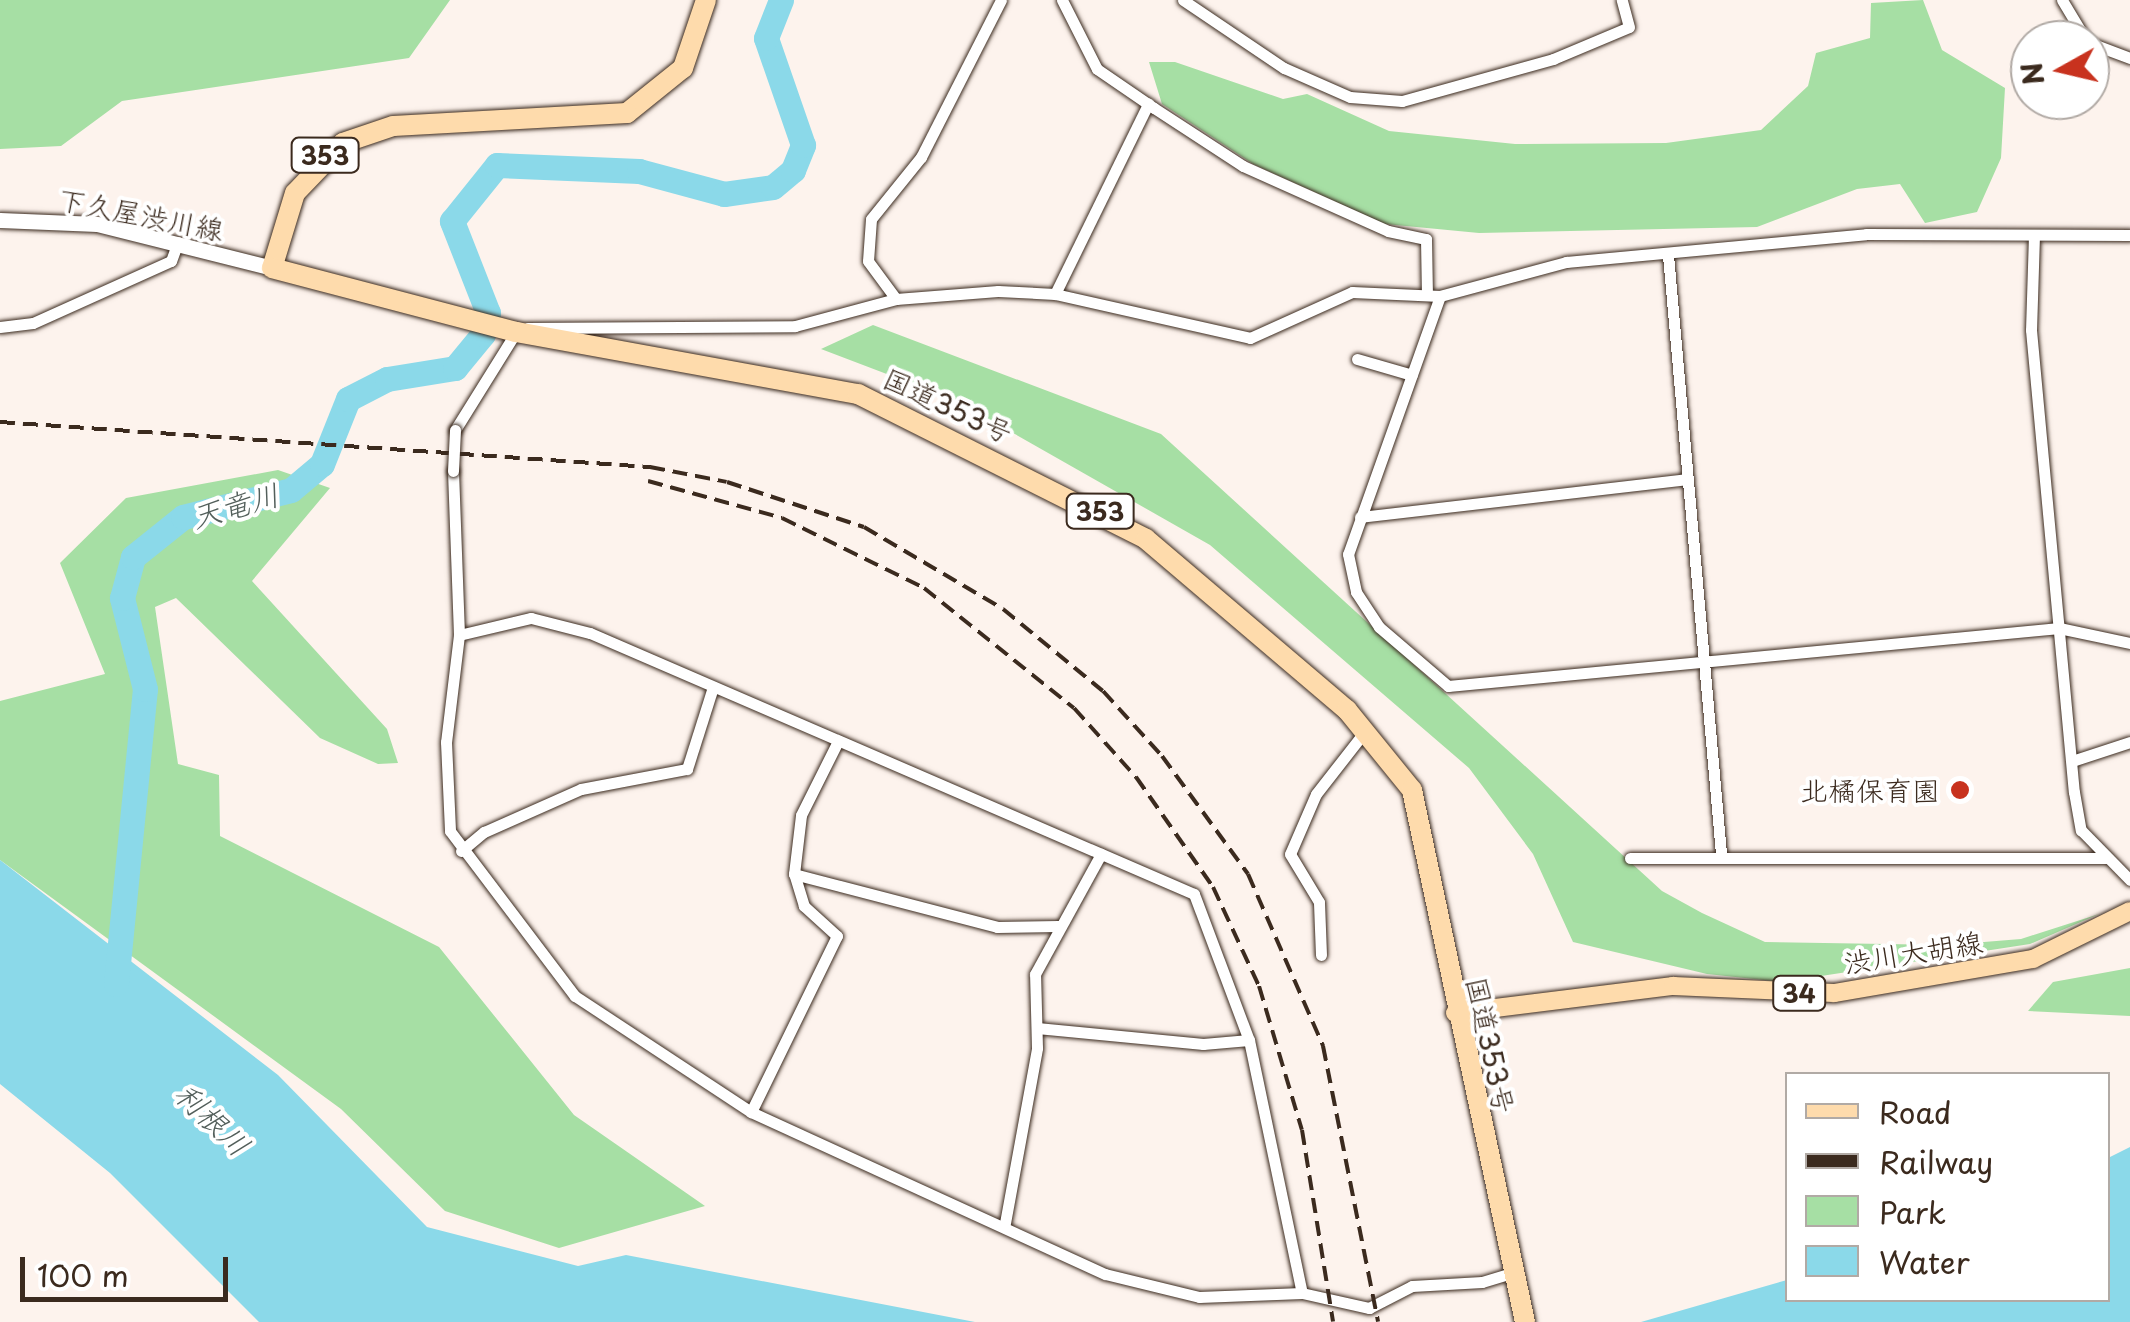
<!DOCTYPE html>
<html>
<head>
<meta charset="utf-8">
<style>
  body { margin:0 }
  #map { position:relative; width:2130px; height:1322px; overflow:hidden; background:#fdf3ed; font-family:"Playpen Sans","Klee One",sans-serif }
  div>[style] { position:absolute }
  .green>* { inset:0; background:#a6dfa4 }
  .water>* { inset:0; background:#8bd9e9 }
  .river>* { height:25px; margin:-12.5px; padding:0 12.5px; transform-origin:12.5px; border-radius:12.5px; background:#8bd9e9 }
  .roads { filter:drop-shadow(0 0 2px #3b2a1e) drop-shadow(0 0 2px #3b2a1e) }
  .street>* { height:11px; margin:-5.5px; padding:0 5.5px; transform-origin:5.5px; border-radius:5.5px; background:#fff }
  .secondary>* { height:15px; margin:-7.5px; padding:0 7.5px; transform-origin:7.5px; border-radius:7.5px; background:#fff }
  .primary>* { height:18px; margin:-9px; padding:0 9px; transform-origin:9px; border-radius:9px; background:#fedbac }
  .highway>* { height:20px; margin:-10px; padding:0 10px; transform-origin:10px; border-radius:10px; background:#fedbac }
  .rail>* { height:4px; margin-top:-2px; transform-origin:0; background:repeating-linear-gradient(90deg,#3b2a1e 0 15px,transparent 0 23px) }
  .bridges { filter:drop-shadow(0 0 2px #3b2a1e) drop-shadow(0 0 2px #3b2a1e) }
  .street-bridge>* { height:11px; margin:-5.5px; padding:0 5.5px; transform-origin:5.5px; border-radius:5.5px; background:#fff }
  .dots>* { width:28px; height:28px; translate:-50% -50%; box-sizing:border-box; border:5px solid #fff; border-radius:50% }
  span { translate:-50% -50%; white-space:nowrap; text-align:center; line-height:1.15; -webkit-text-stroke:8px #fff; paint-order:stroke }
  .shield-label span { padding:2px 8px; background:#fff; border:2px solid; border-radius:8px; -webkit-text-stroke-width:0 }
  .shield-label { font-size:25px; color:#3b2a1e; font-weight:700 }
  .street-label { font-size:28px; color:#3b2a1e }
  .poi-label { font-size:28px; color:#3b2a1e }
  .right { translate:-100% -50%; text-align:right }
  .water-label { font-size:30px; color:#535f5b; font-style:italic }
  .legend { position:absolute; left:1785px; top:1072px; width:325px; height:230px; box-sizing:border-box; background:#fff; border:2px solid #b1aaa5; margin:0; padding:12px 18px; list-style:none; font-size:30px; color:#3b2a1e }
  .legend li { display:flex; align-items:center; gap:20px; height:50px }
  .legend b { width:50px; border:2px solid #b1aaa5 }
  .north { position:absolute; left:2010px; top:20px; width:100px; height:100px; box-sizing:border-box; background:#fff; border:2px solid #b1aaa5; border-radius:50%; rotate:262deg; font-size:28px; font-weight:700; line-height:40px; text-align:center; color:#3b2a1e }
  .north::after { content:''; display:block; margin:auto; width:35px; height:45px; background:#c8321e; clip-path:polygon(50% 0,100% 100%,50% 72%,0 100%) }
  .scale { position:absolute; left:20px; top:1257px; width:208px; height:45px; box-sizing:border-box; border:5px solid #3b2a1e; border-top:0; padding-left:12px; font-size:30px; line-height:35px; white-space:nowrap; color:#3b2a1e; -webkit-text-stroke:8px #fff; paint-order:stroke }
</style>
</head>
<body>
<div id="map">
  <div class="green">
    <div style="clip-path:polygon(0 0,450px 0,409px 58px,122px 101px,61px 146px,0 149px)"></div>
    <div style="clip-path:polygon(1923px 0,1942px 50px,2005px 88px,2001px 158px,1977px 212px,1925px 223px,1900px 184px,1857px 189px,1757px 227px,1479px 233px,1385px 224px,1253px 164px,1162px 104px,1149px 62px,1175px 62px,1283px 99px,1307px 94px,1389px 131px,1515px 144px,1666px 143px,1761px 130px,1808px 86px,1816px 53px,1870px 38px,1871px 3px)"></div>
    <div style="clip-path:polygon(873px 325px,1161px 434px,1662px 891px,1702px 913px,1765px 942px,1947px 945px,2021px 939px,2099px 914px,2030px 944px,1782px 982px,1707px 974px,1573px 942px,1533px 854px,1469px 768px,1210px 545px,955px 400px,821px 349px)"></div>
    <div style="clip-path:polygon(278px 470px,330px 488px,252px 581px,387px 729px,398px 763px,378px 764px,320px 738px,176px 598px,155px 607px,178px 764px,219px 775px,220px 836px,439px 947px,574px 1115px,705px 1206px,559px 1248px,445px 1211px,341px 1109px,0 860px,0 701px,105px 674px,60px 563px,126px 498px)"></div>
    <div style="clip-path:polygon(2130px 968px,2130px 1016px,2028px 1011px,2053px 982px)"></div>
  </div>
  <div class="water">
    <div style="clip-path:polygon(0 860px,278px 1075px,427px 1227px,578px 1266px,626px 1255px,975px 1322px,259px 1322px,110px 1173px,0 1084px)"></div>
    <div style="clip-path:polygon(2130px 1147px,2130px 1322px,1641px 1322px,1787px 1280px,1788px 1300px,2108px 1300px,2108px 1158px)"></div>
  </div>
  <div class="river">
    <div style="left:116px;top:984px;width:296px;rotate:-84.4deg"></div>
    <div style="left:145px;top:689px;width:94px;rotate:-104.2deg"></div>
    <div style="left:122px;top:598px;width:42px;rotate:-75deg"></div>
    <div style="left:133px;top:557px;width:64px;rotate:-38.7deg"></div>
    <div style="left:183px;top:517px;width:111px;rotate:-14deg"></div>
    <div style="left:291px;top:490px;width:40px;rotate:-40deg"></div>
    <div style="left:322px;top:464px;width:70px;rotate:-68.2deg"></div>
    <div style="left:348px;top:399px;width:44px;rotate:-27.1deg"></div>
    <div style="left:387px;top:379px;width:69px;rotate:-9.2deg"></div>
    <div style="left:455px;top:368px;width:44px;rotate:-50.5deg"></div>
    <div style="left:483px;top:334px;width:22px;rotate:-77deg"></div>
    <div style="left:488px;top:313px;width:99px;rotate:-111.4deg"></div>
    <div style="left:452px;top:221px;width:72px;rotate:-51.2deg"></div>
    <div style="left:497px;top:165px;width:142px;rotate:2.4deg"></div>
    <div style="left:639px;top:171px;width:88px;rotate:15.1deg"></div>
    <div style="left:724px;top:194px;width:49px;rotate:-8.1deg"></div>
    <div style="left:773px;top:187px;width:26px;rotate:-40deg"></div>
    <div style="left:793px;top:170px;width:27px;rotate:-68deg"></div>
    <div style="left:803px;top:145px;width:113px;rotate:-109.1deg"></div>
    <div style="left:766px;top:38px;width:41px;rotate:-68.5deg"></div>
  </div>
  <div class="roads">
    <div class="street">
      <div style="left:1062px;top:0;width:77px;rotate:63.1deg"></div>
      <div style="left:1097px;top:69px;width:69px;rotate:34.4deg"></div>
      <div style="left:1154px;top:108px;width:106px;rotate:33.1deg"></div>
      <div style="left:1243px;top:166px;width:159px;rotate:24.1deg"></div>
      <div style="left:1388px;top:231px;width:39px;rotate:12deg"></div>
      <div style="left:1426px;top:239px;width:56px;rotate:89deg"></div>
      <div style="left:1183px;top:0;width:122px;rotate:34deg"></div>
      <div style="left:1284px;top:68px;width:72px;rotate:23.7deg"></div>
      <div style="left:1350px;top:97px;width:52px;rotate:4.4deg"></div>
      <div style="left:1402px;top:101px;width:157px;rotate:-15.5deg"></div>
      <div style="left:1553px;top:59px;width:82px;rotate:-22.8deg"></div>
      <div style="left:1629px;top:27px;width:28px;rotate:-105deg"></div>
      <div style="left:2062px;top:0;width:47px;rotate:59deg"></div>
      <div style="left:2090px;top:43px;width:43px;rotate:20.6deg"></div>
      <div style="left:2034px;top:235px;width:95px;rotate:91.8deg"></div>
      <div style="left:2031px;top:330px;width:464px;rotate:84.7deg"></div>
      <div style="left:2074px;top:792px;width:39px;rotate:80deg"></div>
      <div style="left:2081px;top:830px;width:70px;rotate:45.6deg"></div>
      <div style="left:1668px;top:255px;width:600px;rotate:84.94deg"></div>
      <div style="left:1055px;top:294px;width:212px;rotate:-63.9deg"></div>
      <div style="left:1440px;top:296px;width:274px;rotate:109.6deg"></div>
      <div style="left:1348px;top:554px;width:39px;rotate:78deg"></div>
      <div style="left:1356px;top:592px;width:42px;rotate:56.7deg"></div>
      <div style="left:1379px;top:627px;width:91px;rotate:40.5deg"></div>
      <div style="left:1448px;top:686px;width:614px;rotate:-5.42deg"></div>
      <div style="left:2059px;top:628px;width:73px;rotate:11.9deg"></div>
      <div style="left:896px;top:299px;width:47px;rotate:-126.4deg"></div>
      <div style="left:868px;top:261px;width:42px;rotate:-85.9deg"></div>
      <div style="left:871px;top:219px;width:80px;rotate:-51.1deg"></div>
      <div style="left:921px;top:157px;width:176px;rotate:-63deg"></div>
      <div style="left:0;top:327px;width:33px;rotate:-7deg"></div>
      <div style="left:33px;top:323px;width:151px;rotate:-24.2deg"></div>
      <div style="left:171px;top:261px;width:20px;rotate:-70deg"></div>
      <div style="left:1357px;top:359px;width:57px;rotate:16.2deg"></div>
      <div style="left:455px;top:430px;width:115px;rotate:-58.1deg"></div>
      <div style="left:516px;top:332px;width:13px;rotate:-18deg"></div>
      <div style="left:528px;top:328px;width:267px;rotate:-0.4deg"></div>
      <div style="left:795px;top:326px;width:105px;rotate:-15deg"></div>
      <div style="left:896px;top:299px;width:102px;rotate:-4.5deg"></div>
      <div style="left:998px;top:291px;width:57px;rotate:3deg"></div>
      <div style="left:1055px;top:294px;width:200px;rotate:12.7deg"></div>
      <div style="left:1250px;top:338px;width:112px;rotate:-24.3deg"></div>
      <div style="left:1352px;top:292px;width:88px;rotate:2.6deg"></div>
      <div style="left:1440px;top:296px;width:131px;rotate:-15.1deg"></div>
      <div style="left:1566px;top:262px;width:301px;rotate:-5.3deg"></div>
      <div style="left:1866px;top:234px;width:264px;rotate:0.2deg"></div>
      <div style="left:453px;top:471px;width:164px;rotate:87.9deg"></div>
      <div style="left:459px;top:635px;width:108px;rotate:96.9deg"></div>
      <div style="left:446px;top:742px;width:89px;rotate:87.4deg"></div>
      <div style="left:450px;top:831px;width:207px;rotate:52.9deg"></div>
      <div style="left:575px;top:996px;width:211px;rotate:33.4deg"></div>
      <div style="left:751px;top:1112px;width:389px;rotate:24.6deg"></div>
      <div style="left:1105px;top:1274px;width:97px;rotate:13.7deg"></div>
      <div style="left:1199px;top:1297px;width:103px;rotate:-2.2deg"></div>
      <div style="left:1302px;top:1293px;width:69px;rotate:12.6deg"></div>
      <div style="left:1369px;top:1308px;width:48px;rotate:-27.1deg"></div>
      <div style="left:1412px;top:1286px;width:70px;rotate:-3.3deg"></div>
      <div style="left:1482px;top:1282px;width:37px;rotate:-17deg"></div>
      <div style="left:1360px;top:517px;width:329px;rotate:-6.6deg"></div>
      <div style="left:459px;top:635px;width:74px;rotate:-13.3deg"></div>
      <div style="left:531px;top:618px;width:61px;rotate:14.3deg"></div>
      <div style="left:590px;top:633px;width:658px;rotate:23.37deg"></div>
      <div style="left:1194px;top:894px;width:156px;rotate:69.4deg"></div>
      <div style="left:1249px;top:1040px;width:258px;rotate:78.2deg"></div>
      <div style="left:2072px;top:761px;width:61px;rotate:-18.1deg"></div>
      <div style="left:461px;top:851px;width:30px;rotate:-40deg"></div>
      <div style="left:484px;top:832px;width:106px;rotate:-23.9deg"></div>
      <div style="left:581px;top:789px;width:108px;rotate:-10.7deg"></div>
      <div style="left:687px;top:769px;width:86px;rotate:-72.4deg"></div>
      <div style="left:1630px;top:858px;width:477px"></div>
      <div style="left:794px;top:874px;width:210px;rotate:14.6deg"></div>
      <div style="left:997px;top:927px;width:61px;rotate:-0.9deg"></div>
      <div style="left:1321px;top:955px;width:53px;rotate:-92.2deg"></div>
      <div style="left:1319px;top:902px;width:56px;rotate:-121.1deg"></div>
      <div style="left:1290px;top:854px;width:65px;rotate:-66.6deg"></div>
      <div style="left:1316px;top:794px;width:81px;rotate:-52deg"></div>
      <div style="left:1037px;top:1028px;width:167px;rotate:5.5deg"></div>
      <div style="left:1203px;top:1044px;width:46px;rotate:-5deg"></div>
      <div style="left:751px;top:1112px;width:196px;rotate:-64deg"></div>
      <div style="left:837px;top:936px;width:45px;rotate:-137.7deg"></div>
      <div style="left:804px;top:906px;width:34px;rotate:-107deg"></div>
      <div style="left:794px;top:874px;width:59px;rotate:-83.2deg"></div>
      <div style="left:801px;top:815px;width:83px;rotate:-63.4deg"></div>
      <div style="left:1005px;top:1223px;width:178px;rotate:-79.6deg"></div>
      <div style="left:1037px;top:1048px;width:74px;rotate:-91.5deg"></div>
      <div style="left:1035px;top:974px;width:137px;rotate:-61.2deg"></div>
    </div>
    <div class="secondary">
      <div style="left:0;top:220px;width:97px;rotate:2.4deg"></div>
      <div style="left:97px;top:224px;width:180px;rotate:14.1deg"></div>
    </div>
    <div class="primary">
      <div style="left:1455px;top:1013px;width:220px;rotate:-7.1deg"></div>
      <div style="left:1673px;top:986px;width:161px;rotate:2.5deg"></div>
      <div style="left:1834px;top:993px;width:202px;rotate:-9.7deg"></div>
      <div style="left:2033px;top:959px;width:108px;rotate:-26.3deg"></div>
    </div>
    <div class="highway">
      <div style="left:706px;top:0;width:72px;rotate:108.7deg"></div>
      <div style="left:683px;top:68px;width:72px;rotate:141.2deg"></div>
      <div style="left:627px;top:113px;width:234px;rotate:176.8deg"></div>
      <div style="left:393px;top:126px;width:53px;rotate:161.2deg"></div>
      <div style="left:343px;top:143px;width:69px;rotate:133.8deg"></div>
      <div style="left:295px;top:193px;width:78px;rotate:107deg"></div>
      <div style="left:272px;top:268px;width:252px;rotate:14.7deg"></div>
      <div style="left:516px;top:332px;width:348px;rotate:10.3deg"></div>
      <div style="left:858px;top:394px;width:322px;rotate:26.7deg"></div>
      <div style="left:1146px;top:539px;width:264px;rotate:40.4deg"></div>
      <div style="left:1347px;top:710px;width:103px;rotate:50.9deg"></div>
      <div style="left:1412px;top:790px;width:544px;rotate:78.01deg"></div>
    </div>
  </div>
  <div class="rail">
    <div style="left:0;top:422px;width:652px;rotate:3.96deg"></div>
    <div style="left:650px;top:467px;width:78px;rotate:11deg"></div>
    <div style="left:727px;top:482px;width:144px;rotate:18.2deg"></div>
    <div style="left:864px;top:527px;width:161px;rotate:30.5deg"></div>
    <div style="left:1003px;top:609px;width:129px;rotate:39.4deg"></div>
    <div style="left:1103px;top:691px;width:88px;rotate:47.8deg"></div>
    <div style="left:1162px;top:756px;width:146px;rotate:53.9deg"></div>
    <div style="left:1248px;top:874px;width:188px;rotate:66.4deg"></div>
    <div style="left:1323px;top:1046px;width:281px;rotate:78.7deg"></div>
    <div style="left:648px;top:481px;width:139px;rotate:15.4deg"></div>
    <div style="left:782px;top:518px;width:158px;rotate:26.2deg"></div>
    <div style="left:924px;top:588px;width:192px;rotate:38.7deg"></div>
    <div style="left:1074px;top:708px;width:93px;rotate:48.1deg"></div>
    <div style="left:1136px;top:777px;width:134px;rotate:55deg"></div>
    <div style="left:1213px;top:887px;width:109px;rotate:65.1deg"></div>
    <div style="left:1259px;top:986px;width:150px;rotate:73.4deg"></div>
    <div style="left:1302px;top:1130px;width:194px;rotate:80.8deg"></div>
  </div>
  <div class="bridges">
    <div class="street-bridge">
      <div style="left:453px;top:471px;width:41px;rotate:-87.2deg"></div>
    </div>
  </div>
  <div class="dots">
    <div style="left:1960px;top:790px;background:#c8321e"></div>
  </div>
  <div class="shield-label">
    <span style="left:325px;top:155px">353</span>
    <span style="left:1100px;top:511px">353</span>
    <span style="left:1799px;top:993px">34</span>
  </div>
  <div class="street-label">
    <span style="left:141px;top:214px;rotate:11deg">下久屋渋川線</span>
    <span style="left:948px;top:405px;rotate:25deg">国道353号</span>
    <span style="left:1913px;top:952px;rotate:-9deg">渋川大胡線</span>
    <span style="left:1491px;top:1045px;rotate:78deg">国道353号</span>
  </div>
  <div class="poi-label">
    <span class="right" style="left:1940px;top:790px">北橘保育園</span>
  </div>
  <div class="water-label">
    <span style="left:235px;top:505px;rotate:-16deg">天竜川</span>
    <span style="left:213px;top:1119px;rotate:44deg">利根川</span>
  </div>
  <ul class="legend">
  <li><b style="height:12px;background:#fedbac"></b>Road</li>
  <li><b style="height:12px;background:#3b2a1e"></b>Railway</li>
  <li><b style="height:28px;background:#a6dfa4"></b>Park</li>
  <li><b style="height:28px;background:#8bd9e9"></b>Water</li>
  </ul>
  <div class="north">N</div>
  <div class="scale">100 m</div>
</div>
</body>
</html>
